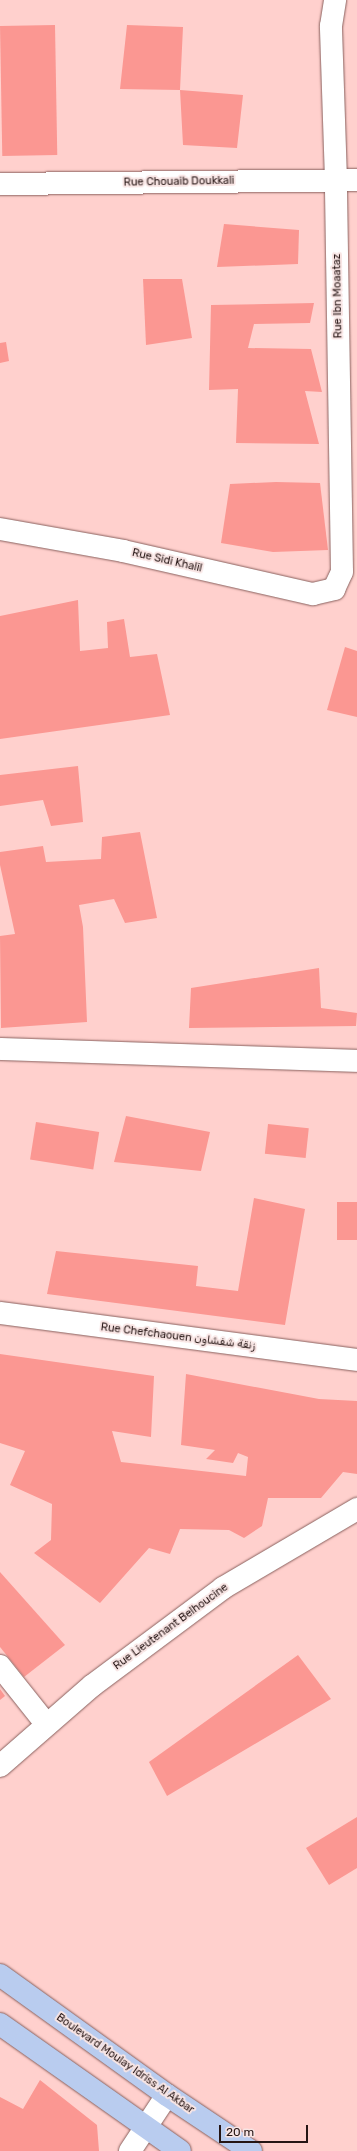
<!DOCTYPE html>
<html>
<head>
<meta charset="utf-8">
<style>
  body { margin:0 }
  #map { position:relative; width:357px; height:2151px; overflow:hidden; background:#ffd0cd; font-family:Rubik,"Noto Naskh Arabic",sans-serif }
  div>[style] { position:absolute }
  .building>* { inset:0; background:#fb9792; transform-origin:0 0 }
  .roads { filter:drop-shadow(0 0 1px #89615e) drop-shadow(0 0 1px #89615e) }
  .minor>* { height:22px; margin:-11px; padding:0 11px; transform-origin:11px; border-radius:11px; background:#fff }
  .tertiary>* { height:22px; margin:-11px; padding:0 11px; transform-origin:11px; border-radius:11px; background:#fff }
  .primary>* { height:22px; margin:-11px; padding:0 11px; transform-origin:11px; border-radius:11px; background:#b9ccef }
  span { translate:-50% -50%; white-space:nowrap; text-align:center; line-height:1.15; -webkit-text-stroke:4px #f8e5e4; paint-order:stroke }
  .street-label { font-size:11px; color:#251514 }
  .scale { position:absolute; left:219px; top:2125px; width:89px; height:18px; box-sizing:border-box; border:2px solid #251514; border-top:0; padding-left:5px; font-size:12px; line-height:14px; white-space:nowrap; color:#251514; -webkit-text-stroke:3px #f8e5e4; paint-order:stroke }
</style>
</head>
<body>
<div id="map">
  <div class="building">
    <div style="left:55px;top:25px;width:130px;height:55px;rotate:89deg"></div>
    <div style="clip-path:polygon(127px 25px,183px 27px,180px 90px,243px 95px,237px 148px,183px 145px,180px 90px,120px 89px)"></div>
    <div style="clip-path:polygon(224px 224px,299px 230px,298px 264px,217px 267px)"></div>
    <div style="clip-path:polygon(143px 279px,182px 279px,192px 338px,146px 345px)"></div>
    <div style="clip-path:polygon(314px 303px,310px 323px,254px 324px,248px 348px,311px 349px,322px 392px,305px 391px,319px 444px,236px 443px,238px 389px,209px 390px,211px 305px)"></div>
    <div style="clip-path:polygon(6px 342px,9px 361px,0 363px,0 343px)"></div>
    <div style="clip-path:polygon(276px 482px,320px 483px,328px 550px,273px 552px,221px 543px,230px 484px)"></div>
    <div style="clip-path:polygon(78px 600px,80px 651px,108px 648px,107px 622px,124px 619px,130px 657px,157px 654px,170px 715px,0 739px,0 616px)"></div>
    <div style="clip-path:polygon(345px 647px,357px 651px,357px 717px,327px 710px)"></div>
    <div style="clip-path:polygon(78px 766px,83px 822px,51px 826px,43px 800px,0 806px,0 775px)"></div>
    <div style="clip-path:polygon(140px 832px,157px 918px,125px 923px,114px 899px,79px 905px,83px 927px,87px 1022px,1px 1028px,0 936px,15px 934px,0 865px,0 852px,43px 846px,46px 862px,101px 859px,102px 837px)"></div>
    <div style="clip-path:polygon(319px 968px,321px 1008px,357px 1013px,356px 1026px,189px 1028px,191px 988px)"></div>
    <div style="clip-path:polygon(126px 1116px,210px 1132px,201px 1171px,114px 1162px)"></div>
    <div style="left:36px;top:1122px;width:64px;height:38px;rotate:9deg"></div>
    <div style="left:268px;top:1124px;width:41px;height:30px;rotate:6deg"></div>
    <div style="clip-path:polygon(254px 1198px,305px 1209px,285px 1325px,47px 1294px,56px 1251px,198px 1266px,196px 1286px,238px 1291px)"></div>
    <div style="left:337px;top:1202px;width:20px;height:38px"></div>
    <div style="clip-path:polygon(0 1354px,154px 1376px,151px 1437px,112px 1431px,121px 1462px,246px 1476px,248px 1457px,238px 1453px,233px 1463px,206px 1459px,215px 1450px,181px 1445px,186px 1374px,319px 1399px,357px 1401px,357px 1474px,343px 1472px,321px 1498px,268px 1498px,262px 1526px,244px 1538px,229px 1530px,180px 1529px,170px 1554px,149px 1548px,100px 1603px,34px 1553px,51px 1540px,52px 1504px,10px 1485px,25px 1451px,0 1443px)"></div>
    <div style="clip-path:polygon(0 1572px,65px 1645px,24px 1677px,0 1647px)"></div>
    <div style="clip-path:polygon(298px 1655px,331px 1699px,167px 1796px,149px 1762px)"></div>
    <div style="clip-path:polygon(0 1689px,5px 1696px,0 1700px)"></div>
    <div style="clip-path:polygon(357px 1817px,357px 1868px,329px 1885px,306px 1848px)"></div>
    <div style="clip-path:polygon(40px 2080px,97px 2125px,99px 2151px,0 2151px,0 2097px,23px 2109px)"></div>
  </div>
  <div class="roads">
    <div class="minor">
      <div style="left:0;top:184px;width:357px;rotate:-0.6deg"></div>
      <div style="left:0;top:529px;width:125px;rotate:10.1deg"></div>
      <div style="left:123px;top:551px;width:195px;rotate:12.8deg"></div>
      <div style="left:313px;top:594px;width:22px;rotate:-13deg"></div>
      <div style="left:334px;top:589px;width:19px;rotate:-65deg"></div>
      <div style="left:342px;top:572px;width:392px;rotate:-90.9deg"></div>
      <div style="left:336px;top:180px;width:154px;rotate:-91.9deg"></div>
      <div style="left:331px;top:26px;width:26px;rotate:-81deg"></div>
      <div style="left:0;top:1049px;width:357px;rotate:1.9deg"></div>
      <div style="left:0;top:1313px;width:360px;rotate:7.5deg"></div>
      <div style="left:0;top:1666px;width:75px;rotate:51.5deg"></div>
      <div style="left:130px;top:2151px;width:67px;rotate:-56.5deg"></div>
    </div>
    <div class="tertiary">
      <div style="left:0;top:1766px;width:123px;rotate:-41.1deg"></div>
      <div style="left:93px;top:1685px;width:162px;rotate:-36.7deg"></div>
      <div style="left:223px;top:1588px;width:156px;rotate:-30.5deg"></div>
    </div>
    <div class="primary">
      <div style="left:0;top:1975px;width:206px;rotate:35.7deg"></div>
      <div style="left:167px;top:2095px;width:101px;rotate:33.7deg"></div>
      <div style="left:0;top:2024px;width:220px;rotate:35.2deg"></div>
    </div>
  </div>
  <div class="street-label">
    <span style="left:179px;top:182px;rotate:-1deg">Rue Chouaib Doukkali</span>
    <span style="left:338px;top:296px;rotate:-91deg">Rue Ibn Moaataz</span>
    <span style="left:167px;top:561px;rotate:13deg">Rue Sidi Khalil</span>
    <span style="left:178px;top:1337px;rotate:7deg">Rue Chefchaouen زنقة شفشاون</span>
    <span style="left:171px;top:1627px;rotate:-36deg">Rue Lieutenant Belhoucine</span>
    <span style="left:125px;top:2064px;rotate:35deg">Boulevard Moulay Idriss Al Akbar</span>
  </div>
  <div class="scale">20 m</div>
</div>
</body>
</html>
